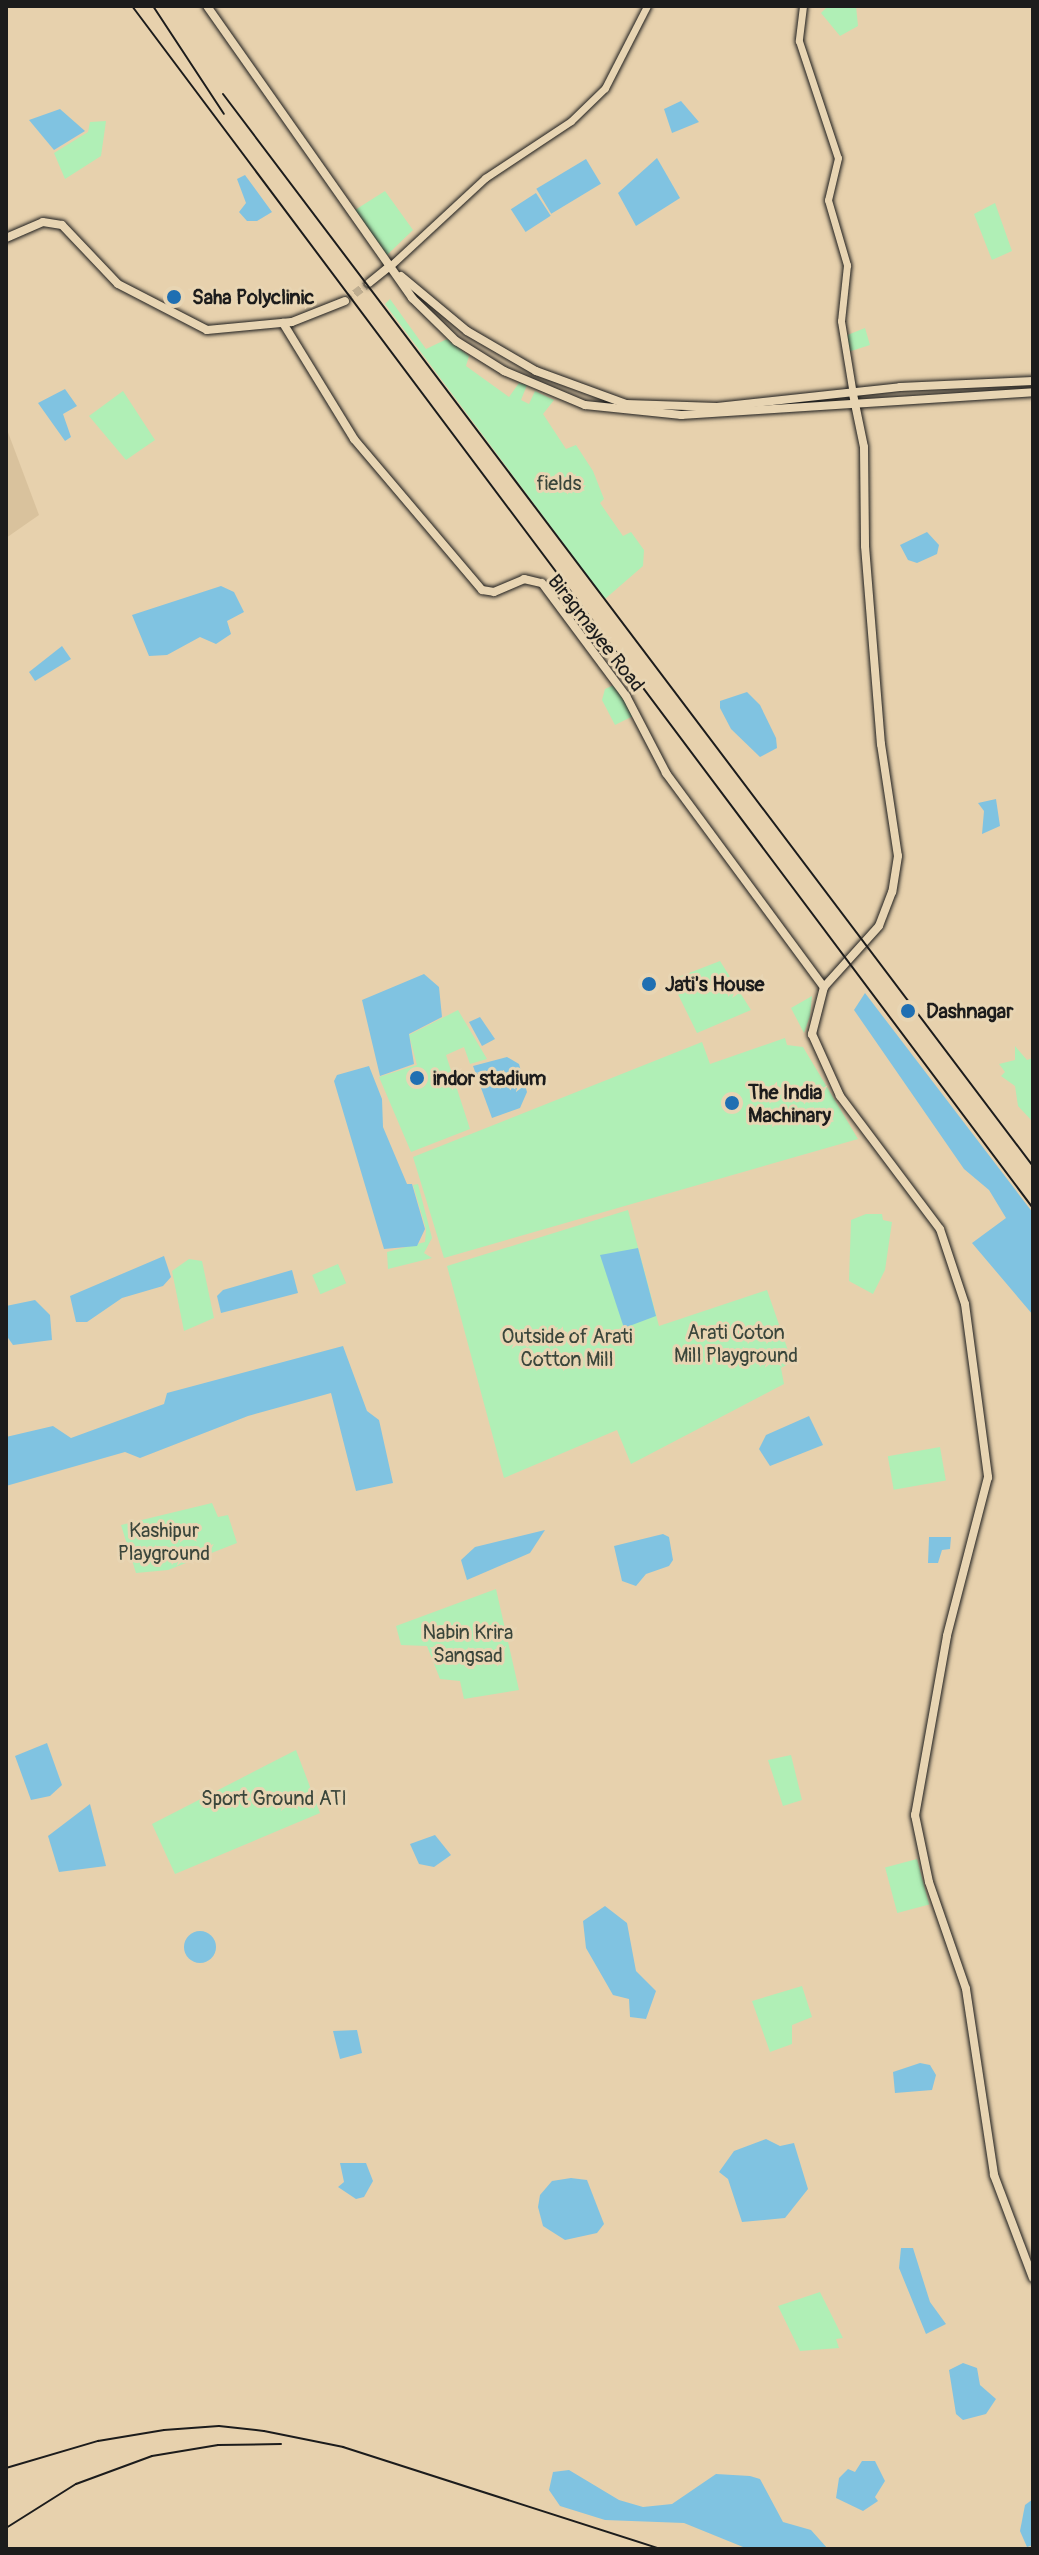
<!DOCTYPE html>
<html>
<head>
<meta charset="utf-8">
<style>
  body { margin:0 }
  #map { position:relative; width:1039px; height:2555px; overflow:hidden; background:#e7d1ad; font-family:Pangolin,sans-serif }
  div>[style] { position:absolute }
  .built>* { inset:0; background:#d9c29d }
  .green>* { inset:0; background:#b0efb6; transform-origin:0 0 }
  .water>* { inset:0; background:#80c3e1; transform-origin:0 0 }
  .round { border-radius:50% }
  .primary-tunnel>* { height:8px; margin-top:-4px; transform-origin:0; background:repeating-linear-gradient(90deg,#bead90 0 8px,transparent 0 12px) }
  .roads { filter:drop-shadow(0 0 2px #1c1c1c) drop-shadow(0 0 2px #1c1c1c) }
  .secondary>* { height:7px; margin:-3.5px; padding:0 3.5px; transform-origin:3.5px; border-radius:3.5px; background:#e8d5b3 }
  .primary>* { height:8px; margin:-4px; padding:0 4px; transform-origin:4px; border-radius:4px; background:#e8d5b3 }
  .rail>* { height:2px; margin:-1px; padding:0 1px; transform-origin:1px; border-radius:1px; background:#1c1c1c }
  .dots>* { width:22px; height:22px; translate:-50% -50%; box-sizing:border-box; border:4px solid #e8d5b3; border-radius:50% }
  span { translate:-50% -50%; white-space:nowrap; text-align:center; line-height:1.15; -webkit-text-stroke:6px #e8d5b3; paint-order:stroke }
  .poi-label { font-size:20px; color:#1c1c1c; font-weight:700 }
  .left { translate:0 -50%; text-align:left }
  .park-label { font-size:20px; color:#3a463b }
  .street-label { font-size:20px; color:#1c1c1c }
  .frame { position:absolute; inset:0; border:8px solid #1c1c1c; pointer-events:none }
</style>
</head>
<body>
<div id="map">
  <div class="built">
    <div style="clip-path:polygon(6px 427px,39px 515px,6px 538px)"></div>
  </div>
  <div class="green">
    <div style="clip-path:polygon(828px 6px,856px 6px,858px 26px,840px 36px,821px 13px)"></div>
    <div style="clip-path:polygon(106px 121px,101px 156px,65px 179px,54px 153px,88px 132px,90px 122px)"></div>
    <div style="clip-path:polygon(385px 191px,413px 230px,386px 256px,355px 210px)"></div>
    <div style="clip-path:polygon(995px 203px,1012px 251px,992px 260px,974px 214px)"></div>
    <div style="clip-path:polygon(390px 299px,426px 349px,447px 339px,469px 356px,466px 366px,509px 397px,519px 383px,527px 385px,521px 400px,529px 404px,535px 391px,554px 400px,543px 414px,566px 449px,576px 445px,593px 471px,604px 499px,600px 503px,623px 536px,631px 532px,644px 550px,643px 566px,605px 599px,385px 304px)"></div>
    <div style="clip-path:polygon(865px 328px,870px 345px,848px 352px,845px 336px)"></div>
    <div style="clip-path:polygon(123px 391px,155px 440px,126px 460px,89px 416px)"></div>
    <div style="clip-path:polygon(616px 684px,635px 715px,615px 725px,602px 700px,605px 689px)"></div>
    <div style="clip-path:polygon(720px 961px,751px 1010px,697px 1033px,671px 980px)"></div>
    <div style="clip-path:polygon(812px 996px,810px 1016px,804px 1033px,791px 1008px)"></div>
    <div style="clip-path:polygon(458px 1010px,487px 1059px,470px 1064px,464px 1047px,446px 1055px,470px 1129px,411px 1152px,379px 1077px,417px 1065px,409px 1035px)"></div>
    <div style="clip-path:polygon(785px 1038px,787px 1045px,803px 1047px,858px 1139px,444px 1258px,413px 1157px,702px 1042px,710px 1064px)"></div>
    <div style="clip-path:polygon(1015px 1046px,1027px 1060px,1033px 1058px,1033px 1122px,1018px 1106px,1015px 1086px,1001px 1076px,1005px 1072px,999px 1064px,1015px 1060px)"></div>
    <div style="clip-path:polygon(418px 1184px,432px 1238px,424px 1253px,432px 1258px,388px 1269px,387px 1252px,425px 1242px,426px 1229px,413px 1185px)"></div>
    <div style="clip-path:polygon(628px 1210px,659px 1326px,767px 1290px,792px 1362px,781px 1368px,784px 1384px,631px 1464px,617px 1430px,504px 1478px,447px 1266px)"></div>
    <div style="clip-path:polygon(866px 1214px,882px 1214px,883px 1220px,892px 1222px,885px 1270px,873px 1294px,849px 1281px,851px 1220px)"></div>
    <div style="clip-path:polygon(189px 1259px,202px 1261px,214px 1318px,184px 1331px,172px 1271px)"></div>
    <div style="left:338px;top:1264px;width:21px;height:28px;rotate:67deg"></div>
    <div style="left:940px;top:1447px;width:34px;height:53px;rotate:80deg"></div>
    <div style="clip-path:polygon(212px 1503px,218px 1517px,228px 1515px,237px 1543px,168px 1570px,136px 1573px,121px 1525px)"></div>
    <div style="clip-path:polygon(496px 1589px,519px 1690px,464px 1699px,460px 1681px,440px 1679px,427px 1646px,401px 1645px,396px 1626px)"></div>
    <div style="clip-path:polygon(296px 1750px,320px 1813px,175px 1874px,152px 1824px)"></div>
    <div style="clip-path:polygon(791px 1755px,802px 1800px,783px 1806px,768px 1760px)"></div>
    <div style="left:917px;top:1859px;width:47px;height:33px;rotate:75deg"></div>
    <div style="clip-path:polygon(802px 1986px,812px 2017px,792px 2025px,792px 2044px,770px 2052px,752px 2001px)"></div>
    <div style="clip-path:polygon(820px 2292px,843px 2338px,836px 2339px,839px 2348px,800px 2351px,778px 2306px)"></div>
  </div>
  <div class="water">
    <div style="clip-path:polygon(681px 101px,699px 122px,672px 133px,664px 109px)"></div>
    <div style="clip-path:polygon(60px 109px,85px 131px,54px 150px,29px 120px)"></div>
    <div style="clip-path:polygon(657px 158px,680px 198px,636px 226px,618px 193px)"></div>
    <div style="left:586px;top:159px;width:29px;height:58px;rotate:59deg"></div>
    <div style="clip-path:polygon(245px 175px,272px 212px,257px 221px,247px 221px,239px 212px,246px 203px,237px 179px)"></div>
    <div style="left:536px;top:193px;width:27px;height:30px;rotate:57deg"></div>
    <div style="clip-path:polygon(65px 389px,77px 406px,63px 414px,71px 437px,65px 441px,38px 403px)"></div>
    <div style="clip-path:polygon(927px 532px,939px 545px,937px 554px,917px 563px,908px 560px,900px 545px)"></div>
    <div style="clip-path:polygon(221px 586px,234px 592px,244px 612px,227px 621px,231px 634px,216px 644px,200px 637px,167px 655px,149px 656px,132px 615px)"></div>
    <div style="clip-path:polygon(62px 646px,71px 659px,35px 681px,29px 672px)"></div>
    <div style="clip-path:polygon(747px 692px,760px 705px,776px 738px,777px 748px,760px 757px,731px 729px,720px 708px,720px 701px)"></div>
    <div style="clip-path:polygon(996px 799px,1000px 826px,982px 834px,984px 811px,978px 803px)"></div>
    <div style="clip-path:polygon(424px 974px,439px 987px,442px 1017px,409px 1034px,414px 1064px,380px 1076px,362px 1000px)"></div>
    <div style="clip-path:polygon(865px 993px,1033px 1213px,1033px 1315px,972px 1243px,1006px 1218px,989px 1190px,964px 1169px,854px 1010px)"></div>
    <div style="clip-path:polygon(480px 1017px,495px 1039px,482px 1046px,469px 1022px)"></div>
    <div style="clip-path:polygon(507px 1057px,519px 1064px,527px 1092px,520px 1108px,492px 1118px,473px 1066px)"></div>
    <div style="clip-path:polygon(369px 1066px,382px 1099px,383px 1127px,407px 1184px,412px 1184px,425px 1229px,417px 1246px,384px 1249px,334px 1081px,337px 1075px)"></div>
    <div style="clip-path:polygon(638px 1248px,656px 1316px,624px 1328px,600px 1255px)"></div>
    <div style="clip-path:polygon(164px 1256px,171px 1277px,163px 1286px,122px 1298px,87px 1322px,76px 1322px,70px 1296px)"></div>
    <div style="clip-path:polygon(292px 1270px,298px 1293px,221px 1313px,217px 1296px,223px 1290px)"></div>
    <div style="clip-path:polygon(35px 1300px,50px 1315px,52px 1340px,13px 1345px,6px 1335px,6px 1306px)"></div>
    <div style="clip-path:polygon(343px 1346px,367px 1411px,379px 1420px,393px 1483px,356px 1491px,331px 1393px,248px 1416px,140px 1458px,125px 1452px,6px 1486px,6px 1437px,53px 1426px,71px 1438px,164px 1404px,167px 1393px)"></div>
    <div style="clip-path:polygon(809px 1416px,823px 1445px,770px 1466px,759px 1449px,766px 1435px)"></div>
    <div style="clip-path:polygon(545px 1530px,530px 1553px,467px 1580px,461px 1560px,475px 1547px)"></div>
    <div style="clip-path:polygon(663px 1534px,669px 1537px,673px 1560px,669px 1566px,646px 1574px,636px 1586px,622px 1581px,614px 1546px)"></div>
    <div style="clip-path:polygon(929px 1537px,951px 1537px,950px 1549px,942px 1550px,938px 1563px,928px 1563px)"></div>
    <div style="clip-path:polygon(47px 1743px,62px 1785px,50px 1796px,31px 1800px,15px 1756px)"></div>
    <div style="clip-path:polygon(90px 1804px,106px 1866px,59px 1872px,48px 1836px)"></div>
    <div style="clip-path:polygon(435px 1835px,451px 1855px,434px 1867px,419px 1864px,410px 1844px)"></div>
    <div style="clip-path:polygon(605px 1906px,627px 1923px,636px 1971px,656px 1991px,646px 2019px,630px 2017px,629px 1999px,613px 1995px,586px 1948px,583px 1921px)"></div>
    <div class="round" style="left:184px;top:1931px;width:32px;height:32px"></div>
    <div style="clip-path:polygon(357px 2030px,362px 2053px,340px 2059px,333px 2031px)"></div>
    <div style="clip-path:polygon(920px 2063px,930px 2065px,936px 2075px,932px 2090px,895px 2093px,893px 2072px)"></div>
    <div style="clip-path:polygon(766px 2139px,780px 2146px,794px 2143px,808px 2189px,785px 2218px,742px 2222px,728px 2179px,719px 2172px,734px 2151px)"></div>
    <div style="clip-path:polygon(340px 2163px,366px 2163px,373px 2181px,364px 2197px,356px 2199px,338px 2187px,344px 2182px)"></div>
    <div style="clip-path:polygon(571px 2178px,587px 2180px,604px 2224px,597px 2233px,565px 2240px,543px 2226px,538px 2207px,540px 2195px,552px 2181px)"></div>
    <div style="clip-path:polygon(901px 2248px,913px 2248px,930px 2302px,946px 2324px,926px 2334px,899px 2268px)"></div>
    <div style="clip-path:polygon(963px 2363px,977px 2368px,980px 2385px,996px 2399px,986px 2414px,963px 2420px,956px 2414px,949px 2370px)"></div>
    <div style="clip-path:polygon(862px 2461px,875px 2461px,885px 2481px,875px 2497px,878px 2501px,863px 2511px,836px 2498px,839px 2478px,848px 2469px,855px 2472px)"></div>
    <div style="clip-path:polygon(569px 2470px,619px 2500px,643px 2507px,672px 2504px,716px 2474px,750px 2476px,760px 2479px,783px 2522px,811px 2530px,828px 2549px,748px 2549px,684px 2523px,605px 2520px,560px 2506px,549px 2490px,553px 2472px)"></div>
    <div style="clip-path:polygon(1033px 2499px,1033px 2545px,1027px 2547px,1020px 2531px,1025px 2505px)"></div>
  </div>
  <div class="primary-tunnel">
    <div style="left:345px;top:301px;width:30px;rotate:-37deg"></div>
  </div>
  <div class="roads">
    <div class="secondary">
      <div style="left:803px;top:6px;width:35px;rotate:97deg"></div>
      <div style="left:799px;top:41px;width:123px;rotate:71.6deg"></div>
      <div style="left:838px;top:158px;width:43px;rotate:103.4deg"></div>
      <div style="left:828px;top:200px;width:68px;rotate:73.7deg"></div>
      <div style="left:847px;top:265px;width:56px;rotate:96.1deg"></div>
      <div style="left:841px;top:321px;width:74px;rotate:80.7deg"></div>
      <div style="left:389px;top:267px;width:131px;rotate:-42.8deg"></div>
      <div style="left:485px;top:178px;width:103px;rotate:-33.5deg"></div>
      <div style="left:571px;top:121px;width:47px;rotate:-44.1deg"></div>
      <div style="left:605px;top:88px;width:92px;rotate:-62.9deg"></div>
    </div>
    <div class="primary">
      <div style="left:207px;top:6px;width:357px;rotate:54.9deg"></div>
      <div style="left:412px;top:298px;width:62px;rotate:44.3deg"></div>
      <div style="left:456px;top:341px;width:57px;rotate:32deg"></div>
      <div style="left:504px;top:371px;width:88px;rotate:22.8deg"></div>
      <div style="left:585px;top:405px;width:97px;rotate:5.9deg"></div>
      <div style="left:681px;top:415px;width:353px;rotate:-3.7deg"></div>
      <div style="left:6px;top:238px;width:40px;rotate:-23.4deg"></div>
      <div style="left:43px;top:222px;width:19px;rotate:9deg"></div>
      <div style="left:62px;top:225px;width:81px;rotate:46.5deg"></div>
      <div style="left:118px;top:284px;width:100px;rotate:27.3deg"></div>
      <div style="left:207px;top:330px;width:85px;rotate:-5.4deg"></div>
      <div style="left:292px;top:322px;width:57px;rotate:-21.6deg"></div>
      <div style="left:401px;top:276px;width:86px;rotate:39.8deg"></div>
      <div style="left:467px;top:331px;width:80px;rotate:30.1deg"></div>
      <div style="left:536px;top:371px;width:96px;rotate:20.1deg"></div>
      <div style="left:626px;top:404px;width:91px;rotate:1.9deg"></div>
      <div style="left:717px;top:407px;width:184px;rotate:-6.2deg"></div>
      <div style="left:900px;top:387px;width:133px;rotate:-2.6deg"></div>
      <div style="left:369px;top:283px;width:26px;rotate:-39deg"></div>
      <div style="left:283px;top:323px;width:136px;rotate:58.5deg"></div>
      <div style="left:354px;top:439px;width:198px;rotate:49.7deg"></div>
      <div style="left:482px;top:590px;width:12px;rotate:9deg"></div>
      <div style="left:494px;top:592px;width:33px;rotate:-23deg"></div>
      <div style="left:524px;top:579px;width:18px;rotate:13deg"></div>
      <div style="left:542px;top:583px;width:141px;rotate:53.4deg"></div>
      <div style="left:626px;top:696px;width:87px;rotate:62.5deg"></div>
      <div style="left:666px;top:773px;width:266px;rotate:53.6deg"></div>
      <div style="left:853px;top:394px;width:54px;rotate:78.3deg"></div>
      <div style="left:864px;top:447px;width:99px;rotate:89.4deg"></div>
      <div style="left:865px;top:546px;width:199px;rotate:85.4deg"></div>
      <div style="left:881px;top:744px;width:113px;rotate:81.4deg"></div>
      <div style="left:898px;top:856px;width:36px;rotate:99deg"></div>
      <div style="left:892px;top:892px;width:36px;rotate:111deg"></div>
      <div style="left:879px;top:926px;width:82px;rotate:132deg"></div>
      <div style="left:824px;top:987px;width:49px;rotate:104.3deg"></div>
      <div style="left:812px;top:1034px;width:68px;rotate:65.7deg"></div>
      <div style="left:840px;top:1096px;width:166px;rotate:53.1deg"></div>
      <div style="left:940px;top:1229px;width:79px;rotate:71.6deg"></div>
      <div style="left:965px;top:1304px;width:175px;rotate:82.4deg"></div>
      <div style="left:988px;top:1477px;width:164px;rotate:104.5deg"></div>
      <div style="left:947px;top:1636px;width:182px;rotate:100.1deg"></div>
      <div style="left:915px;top:1815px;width:68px;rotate:78.2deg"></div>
      <div style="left:929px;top:1882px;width:113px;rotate:70.9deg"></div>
      <div style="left:966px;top:1989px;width:188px;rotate:81.4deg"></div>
      <div style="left:994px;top:2175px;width:110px;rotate:69.3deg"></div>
    </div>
  </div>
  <div class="rail">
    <div style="left:132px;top:6px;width:1502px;rotate:53.15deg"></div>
    <div style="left:153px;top:6px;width:129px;rotate:56.7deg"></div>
    <div style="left:223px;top:94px;width:1344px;rotate:52.93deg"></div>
    <div style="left:6px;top:2468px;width:96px;rotate:-16.4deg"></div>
    <div style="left:98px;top:2441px;width:67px;rotate:-9.5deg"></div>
    <div style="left:164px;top:2430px;width:55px;rotate:-4.2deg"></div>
    <div style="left:219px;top:2426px;width:45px;rotate:6.3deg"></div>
    <div style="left:264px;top:2431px;width:81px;rotate:11.4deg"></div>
    <div style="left:343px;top:2447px;width:334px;rotate:17.8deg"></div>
    <div style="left:6px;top:2528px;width:83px;rotate:-32.2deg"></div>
    <div style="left:76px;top:2484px;width:81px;rotate:-20.2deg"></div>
    <div style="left:152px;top:2456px;width:67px;rotate:-9.5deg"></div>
    <div style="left:218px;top:2445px;width:63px;rotate:-0.9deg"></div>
  </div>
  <div class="dots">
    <div style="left:174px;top:297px;background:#1f6fb2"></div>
    <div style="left:649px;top:984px;background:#1f6fb2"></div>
    <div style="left:908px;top:1011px;background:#1f6fb2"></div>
    <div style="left:417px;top:1078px;background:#1f6fb2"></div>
    <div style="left:732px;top:1103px;background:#1f6fb2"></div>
  </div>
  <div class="poi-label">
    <span class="left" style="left:192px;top:297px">Saha Polyclinic</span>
    <span class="left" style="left:665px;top:984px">Jati's House</span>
    <span class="left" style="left:926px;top:1011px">Dashnagar</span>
    <span class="left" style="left:433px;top:1078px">indor stadium</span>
    <span class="left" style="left:748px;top:1104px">The India<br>Machinary</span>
  </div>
  <div class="park-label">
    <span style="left:559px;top:483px">fields</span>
    <span style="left:736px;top:1344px">Arati Coton<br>Mill Playground</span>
    <span style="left:567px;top:1348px">Outside of Arati<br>Cotton Mill</span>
    <span style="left:164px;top:1542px">Kashipur<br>Playground</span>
    <span style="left:468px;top:1644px">Nabin Krira<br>Sangsad</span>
    <span style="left:274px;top:1798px">Sport Ground ATI</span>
  </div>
  <div class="street-label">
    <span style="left:596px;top:633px;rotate:52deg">Biragmayee Road</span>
  </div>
  <div class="frame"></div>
</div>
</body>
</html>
